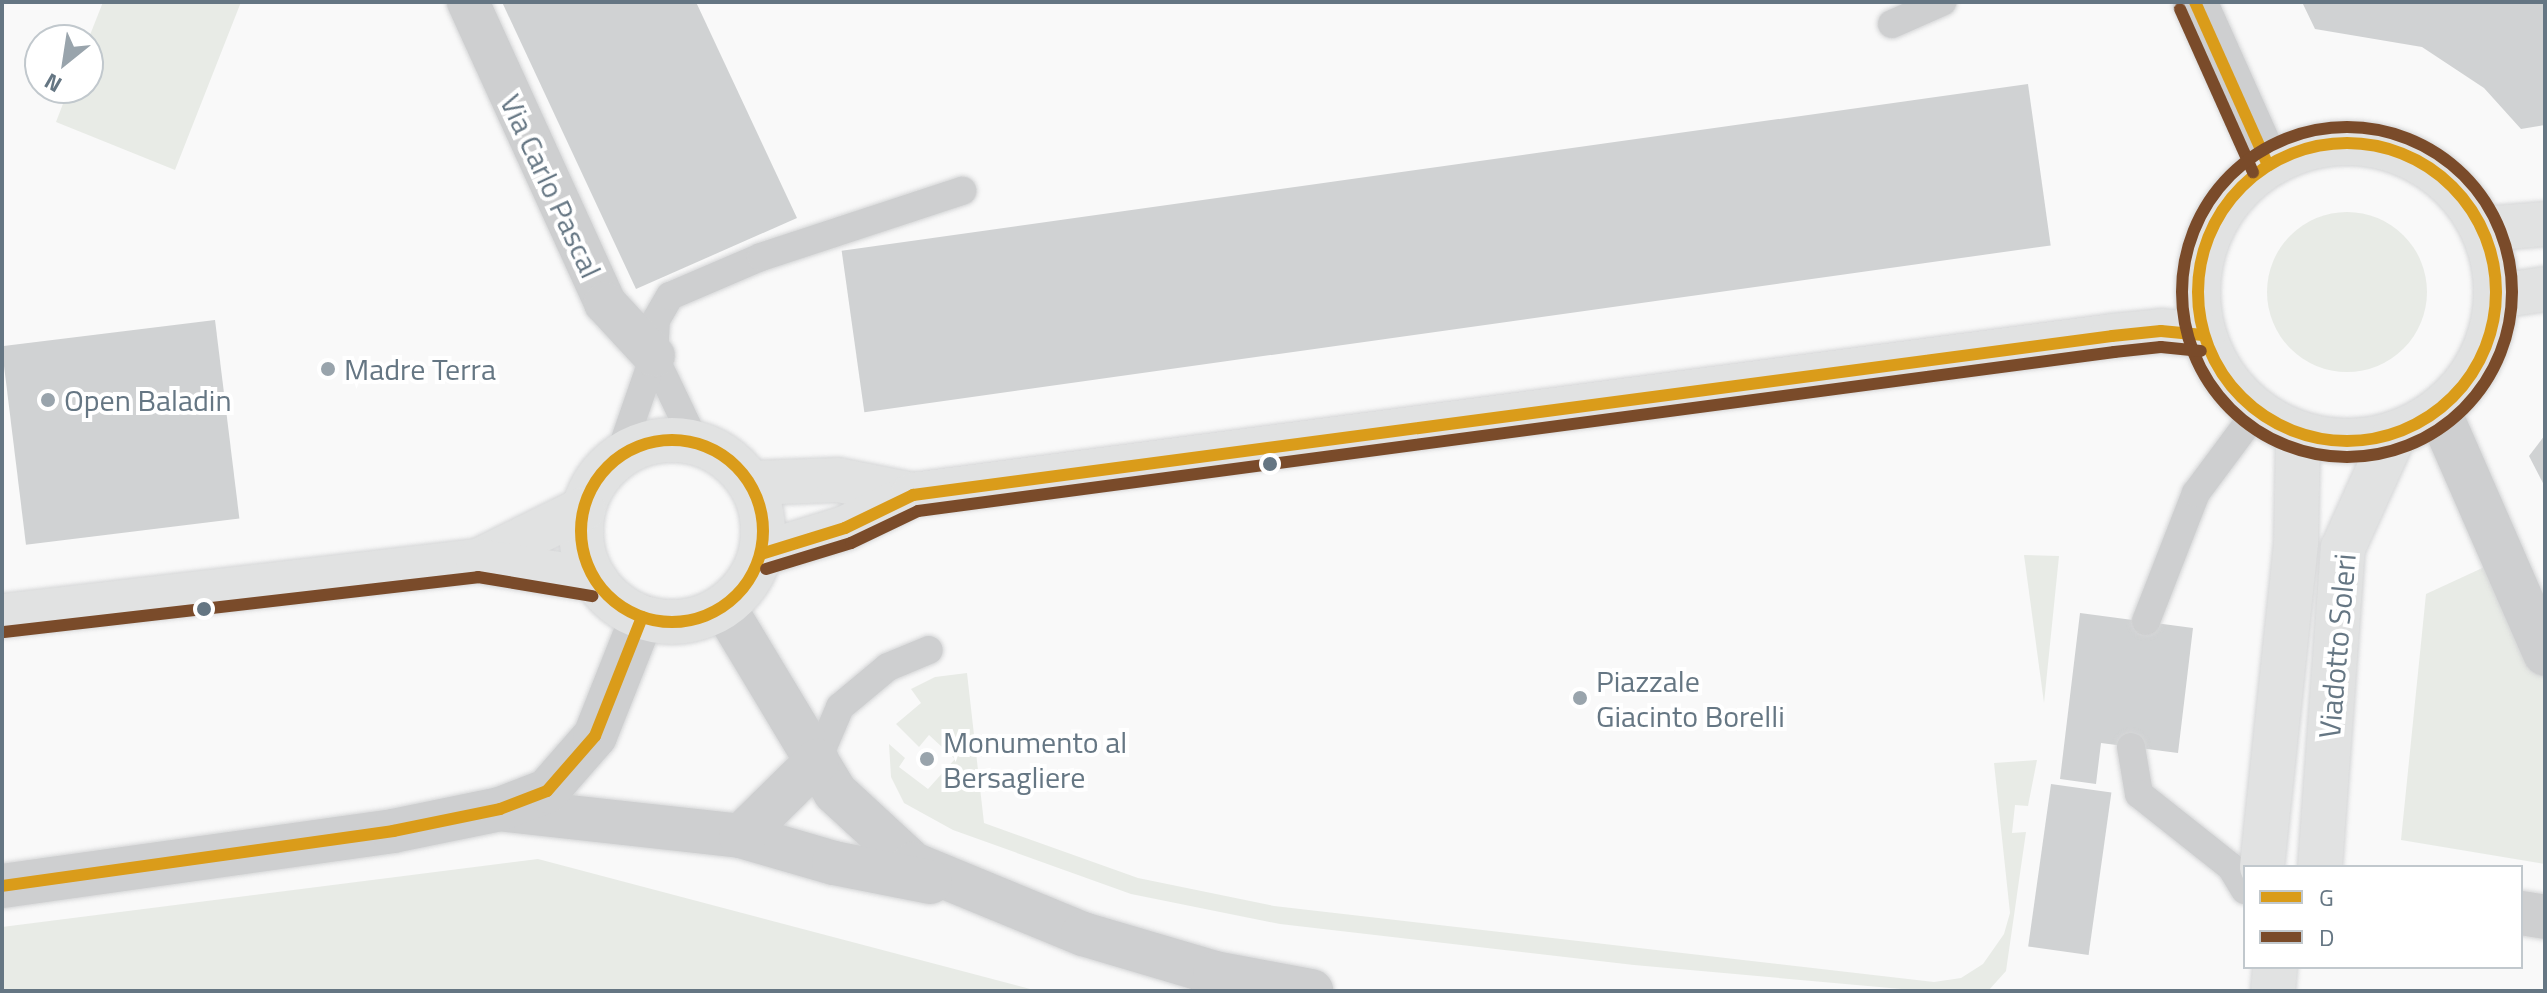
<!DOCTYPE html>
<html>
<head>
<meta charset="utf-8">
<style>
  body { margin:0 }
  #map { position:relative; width:2547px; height:993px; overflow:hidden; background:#f9f9f9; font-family:"Titillium Web",sans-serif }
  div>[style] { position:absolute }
  .green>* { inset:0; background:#e8ebe6 }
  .round { border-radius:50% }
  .building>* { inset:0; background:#d0d2d3; transform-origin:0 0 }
  .roads { filter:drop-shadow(0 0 2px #d5d6d7) drop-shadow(0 0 2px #d5d6d7) }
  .service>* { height:28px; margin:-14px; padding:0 14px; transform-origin:14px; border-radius:14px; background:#cecfd0 }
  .pedestrian>* { height:42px; margin:-21px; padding:0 21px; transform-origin:21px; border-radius:21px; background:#cecfd0 }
  .minor>* { height:44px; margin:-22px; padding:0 22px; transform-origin:22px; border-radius:22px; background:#cecfd0 }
  .tertiary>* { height:44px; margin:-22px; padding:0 22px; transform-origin:22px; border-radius:22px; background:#cecfd0 }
  .secondary>* { height:44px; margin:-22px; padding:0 22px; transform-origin:22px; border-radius:22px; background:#e1e2e2 }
  .secondary>.ring { margin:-22px; padding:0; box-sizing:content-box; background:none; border:44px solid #e1e2e2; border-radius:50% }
  .bus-1>* { height:12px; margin:-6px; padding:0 6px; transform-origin:6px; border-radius:6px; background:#da9c1a }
  .bus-1>.ring { margin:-6px; padding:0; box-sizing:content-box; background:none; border:12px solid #da9c1a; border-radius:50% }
  .bus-2>* { height:12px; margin:-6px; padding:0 6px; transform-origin:6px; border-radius:6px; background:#7a4b2a }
  .bus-2>.ring { margin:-6px; padding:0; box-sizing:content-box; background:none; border:12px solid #7a4b2a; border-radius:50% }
  .dots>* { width:22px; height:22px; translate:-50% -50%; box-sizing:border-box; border:4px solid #fff; border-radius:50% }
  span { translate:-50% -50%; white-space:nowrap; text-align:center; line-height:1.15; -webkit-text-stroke:8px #fff; paint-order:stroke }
  .street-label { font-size:30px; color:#657683 }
  .poi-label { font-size:30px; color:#657683 }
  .left { translate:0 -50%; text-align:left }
  .frame { position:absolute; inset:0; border:4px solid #657683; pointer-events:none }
  .legend { position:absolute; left:2243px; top:865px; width:280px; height:104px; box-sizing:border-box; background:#fff; border:2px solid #c1c8cd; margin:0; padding:10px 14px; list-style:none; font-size:24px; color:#657683 }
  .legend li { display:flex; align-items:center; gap:16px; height:40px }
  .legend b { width:40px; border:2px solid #c1c8cd }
  .north { position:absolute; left:24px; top:24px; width:80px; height:80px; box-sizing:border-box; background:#fff; border:2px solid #c1c8cd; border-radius:50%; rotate:210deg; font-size:22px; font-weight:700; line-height:32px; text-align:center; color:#657683 }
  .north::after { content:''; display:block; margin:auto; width:28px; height:36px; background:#99a4ac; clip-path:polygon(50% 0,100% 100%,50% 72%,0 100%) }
</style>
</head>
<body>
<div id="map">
  <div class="green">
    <div style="clip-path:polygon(103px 2px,241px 2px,175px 170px,56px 122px,69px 88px,88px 88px,88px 40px)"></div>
    <div class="round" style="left:2267px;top:212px;width:160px;height:160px"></div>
    <div style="clip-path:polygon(2024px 555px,2059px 556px,2044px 703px)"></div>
    <div style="clip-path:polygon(2491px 564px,2545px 680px,2545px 864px,2401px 840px,2426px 594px)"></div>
    <div style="clip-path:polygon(967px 673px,984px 823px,1138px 878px,1274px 906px,1934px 982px,1961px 978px,1983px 964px,2004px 934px,2010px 913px,1994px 763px,2037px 760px,2028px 806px,2015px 805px,2012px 833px,2026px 832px,2006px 971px,1988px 991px,1924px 991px,1634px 965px,1280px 924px,1131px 894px,953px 830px,904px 803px,891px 777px,889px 744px,905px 758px,899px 767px,928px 789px,955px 759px,929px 735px,919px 747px,896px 724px,921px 703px,911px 689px,935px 677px)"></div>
    <div style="clip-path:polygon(538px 859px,1038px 991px,2px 991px,2px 927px)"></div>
  </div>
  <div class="building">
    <div style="clip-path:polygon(502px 2px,696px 2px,797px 218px,636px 289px)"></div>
    <div style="clip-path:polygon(2302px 2px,2545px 2px,2545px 125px,2521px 129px,2484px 88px,2422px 47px,2315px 29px)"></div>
    <div style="left:2028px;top:84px;width:163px;height:1198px;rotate:82deg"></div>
    <div style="left:215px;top:320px;width:200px;height:215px;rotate:83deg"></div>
    <div style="clip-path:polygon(2545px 435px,2545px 487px,2529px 456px)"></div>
    <div style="clip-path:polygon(2080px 613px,2193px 628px,2178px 753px,2101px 743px,2096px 784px,2060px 779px)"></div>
    <div style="left:2051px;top:784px;width:61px;height:164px;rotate:8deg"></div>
  </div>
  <div class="roads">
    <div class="service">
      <div style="left:1892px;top:24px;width:55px;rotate:-23.7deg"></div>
      <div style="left:654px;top:356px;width:95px;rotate:64.5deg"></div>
      <div style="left:620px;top:454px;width:104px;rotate:-70.9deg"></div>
      <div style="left:654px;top:356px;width:36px;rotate:-87deg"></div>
      <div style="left:656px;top:320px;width:28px;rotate:-60deg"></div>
      <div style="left:670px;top:296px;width:99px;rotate:-23.2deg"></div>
      <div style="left:761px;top:257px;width:212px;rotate:-18.2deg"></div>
      <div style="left:2146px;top:621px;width:137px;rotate:-68.7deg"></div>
      <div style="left:2196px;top:493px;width:102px;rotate:-53.4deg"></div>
      <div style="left:2131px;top:747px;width:48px;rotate:80.3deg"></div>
      <div style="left:2139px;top:794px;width:117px;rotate:38.4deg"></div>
      <div style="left:2231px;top:867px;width:27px;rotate:59deg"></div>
      <div style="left:817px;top:761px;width:59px;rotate:-66.9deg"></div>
      <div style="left:840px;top:707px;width:62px;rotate:-39.8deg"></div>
      <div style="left:888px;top:667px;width:44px;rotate:-22.5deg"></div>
    </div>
    <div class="pedestrian">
      <div style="left:468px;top:2px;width:331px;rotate:65.5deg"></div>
      <div style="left:605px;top:303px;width:72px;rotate:47.2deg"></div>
    </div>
    <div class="minor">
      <div style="left:2439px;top:411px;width:265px;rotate:66.4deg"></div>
      <div style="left:724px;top:607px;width:216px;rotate:59deg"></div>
      <div style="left:835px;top:792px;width:106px;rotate:42.7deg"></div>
      <div style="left:913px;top:864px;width:184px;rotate:22.4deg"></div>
      <div style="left:1083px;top:934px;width:138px;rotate:16.5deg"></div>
      <div style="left:1215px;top:973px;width:98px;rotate:10.6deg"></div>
      <div style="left:506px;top:810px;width:236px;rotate:6.3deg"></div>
      <div style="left:741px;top:836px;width:97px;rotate:16.2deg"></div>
      <div style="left:834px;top:863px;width:98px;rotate:11.2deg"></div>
      <div style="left:741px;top:836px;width:107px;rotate:-44.6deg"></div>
      <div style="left:2px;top:886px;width:395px;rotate:-8deg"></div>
      <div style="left:393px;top:831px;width:109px;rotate:-11.6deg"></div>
      <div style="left:500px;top:809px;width:50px;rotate:-21deg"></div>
      <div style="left:547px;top:791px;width:73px;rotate:-48.9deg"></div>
      <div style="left:595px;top:736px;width:128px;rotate:-68.4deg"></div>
    </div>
    <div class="tertiary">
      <div style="left:2195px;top:2px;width:179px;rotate:65.9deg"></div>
      <div style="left:2521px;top:913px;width:24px;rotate:9deg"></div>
    </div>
    <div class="secondary">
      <div class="ring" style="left:2198px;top:143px;width:254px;height:254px"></div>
      <div style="left:2483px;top:229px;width:62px;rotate:-4.6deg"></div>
      <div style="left:2498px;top:296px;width:48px;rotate:-8.5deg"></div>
      <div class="ring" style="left:581px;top:440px;width:138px;height:138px"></div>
      <div style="left:751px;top:483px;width:87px;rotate:-2deg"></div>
      <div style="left:838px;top:480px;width:76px;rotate:11.3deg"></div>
      <div style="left:761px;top:554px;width:88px;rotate:-17.2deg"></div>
      <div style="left:845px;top:528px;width:76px;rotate:-25.9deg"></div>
      <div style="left:913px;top:495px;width:1209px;rotate:-7.55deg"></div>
      <div style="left:2112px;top:336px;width:49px;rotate:-5.8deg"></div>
      <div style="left:2161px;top:331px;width:42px;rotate:5.4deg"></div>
      <div style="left:478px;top:561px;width:117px;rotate:-26.3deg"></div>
      <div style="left:2px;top:616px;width:479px;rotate:-6.6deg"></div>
      <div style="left:478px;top:561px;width:119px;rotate:9.2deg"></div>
      <div style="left:2262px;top:867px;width:327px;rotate:-84deg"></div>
      <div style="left:2296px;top:542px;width:108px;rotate:-88.9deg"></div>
      <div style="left:2320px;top:867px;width:320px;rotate:-85.9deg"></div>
      <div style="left:2343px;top:548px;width:124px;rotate:-65.7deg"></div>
      <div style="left:2273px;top:991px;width:24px;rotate:-85deg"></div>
    </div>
  </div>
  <div class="bus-1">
    <div style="left:2195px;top:2px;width:179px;rotate:65.9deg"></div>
    <div class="ring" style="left:2198px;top:143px;width:286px;height:286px"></div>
    <div class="ring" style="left:581px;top:440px;width:170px;height:170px"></div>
    <div style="left:761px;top:554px;width:88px;rotate:-17.2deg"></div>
    <div style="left:845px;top:528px;width:76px;rotate:-25.9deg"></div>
    <div style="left:913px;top:495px;width:1209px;rotate:-7.55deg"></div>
    <div style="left:2112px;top:336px;width:49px;rotate:-5.8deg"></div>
    <div style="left:2161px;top:331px;width:42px;rotate:5.4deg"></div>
    <div style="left:2px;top:886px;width:395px;rotate:-8deg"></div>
    <div style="left:393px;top:831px;width:109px;rotate:-11.6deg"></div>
    <div style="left:500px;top:809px;width:50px;rotate:-21deg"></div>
    <div style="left:547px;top:791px;width:73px;rotate:-48.9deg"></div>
    <div style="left:595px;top:736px;width:128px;rotate:-68.4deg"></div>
  </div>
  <div class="bus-2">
    <div style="left:2180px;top:9px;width:179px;rotate:65.9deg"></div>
    <div class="ring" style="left:2182px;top:127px;width:318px;height:318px"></div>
    <div style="left:766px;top:569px;width:89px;rotate:-17deg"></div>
    <div style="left:851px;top:543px;width:74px;rotate:-25.5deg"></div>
    <div style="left:918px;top:511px;width:1207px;rotate:-7.57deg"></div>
    <div style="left:2114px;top:352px;width:47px;rotate:-6.1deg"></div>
    <div style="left:2161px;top:347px;width:40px;rotate:5.7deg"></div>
    <div style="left:4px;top:632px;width:477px;rotate:-6.6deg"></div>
    <div style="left:478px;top:577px;width:116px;rotate:9.5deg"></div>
  </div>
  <div class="dots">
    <div style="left:328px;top:369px;background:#99a4ac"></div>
    <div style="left:48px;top:400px;background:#99a4ac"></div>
    <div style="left:1270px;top:464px;background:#657683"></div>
    <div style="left:204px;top:609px;background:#657683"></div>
    <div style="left:1580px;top:698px;background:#99a4ac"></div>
    <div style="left:927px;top:759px;background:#99a4ac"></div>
  </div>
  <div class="street-label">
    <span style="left:551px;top:186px;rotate:65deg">Via Carlo Pascal</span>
    <span style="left:2337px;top:646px;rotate:-85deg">Viadotto Soleri</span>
  </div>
  <div class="poi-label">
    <span class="left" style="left:344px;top:369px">Madre Terra</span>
    <span class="left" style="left:64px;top:400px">Open Baladin</span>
    <span class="left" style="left:1596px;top:698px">Piazzale<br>Giacinto Borelli</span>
    <span class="left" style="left:943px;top:759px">Monumento al<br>Bersagliere</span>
  </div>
  <div class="frame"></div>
  <ul class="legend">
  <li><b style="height:10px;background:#da9c1a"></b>G</li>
  <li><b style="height:10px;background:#7a4b2a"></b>D</li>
  </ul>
  <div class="north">N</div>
</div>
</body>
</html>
